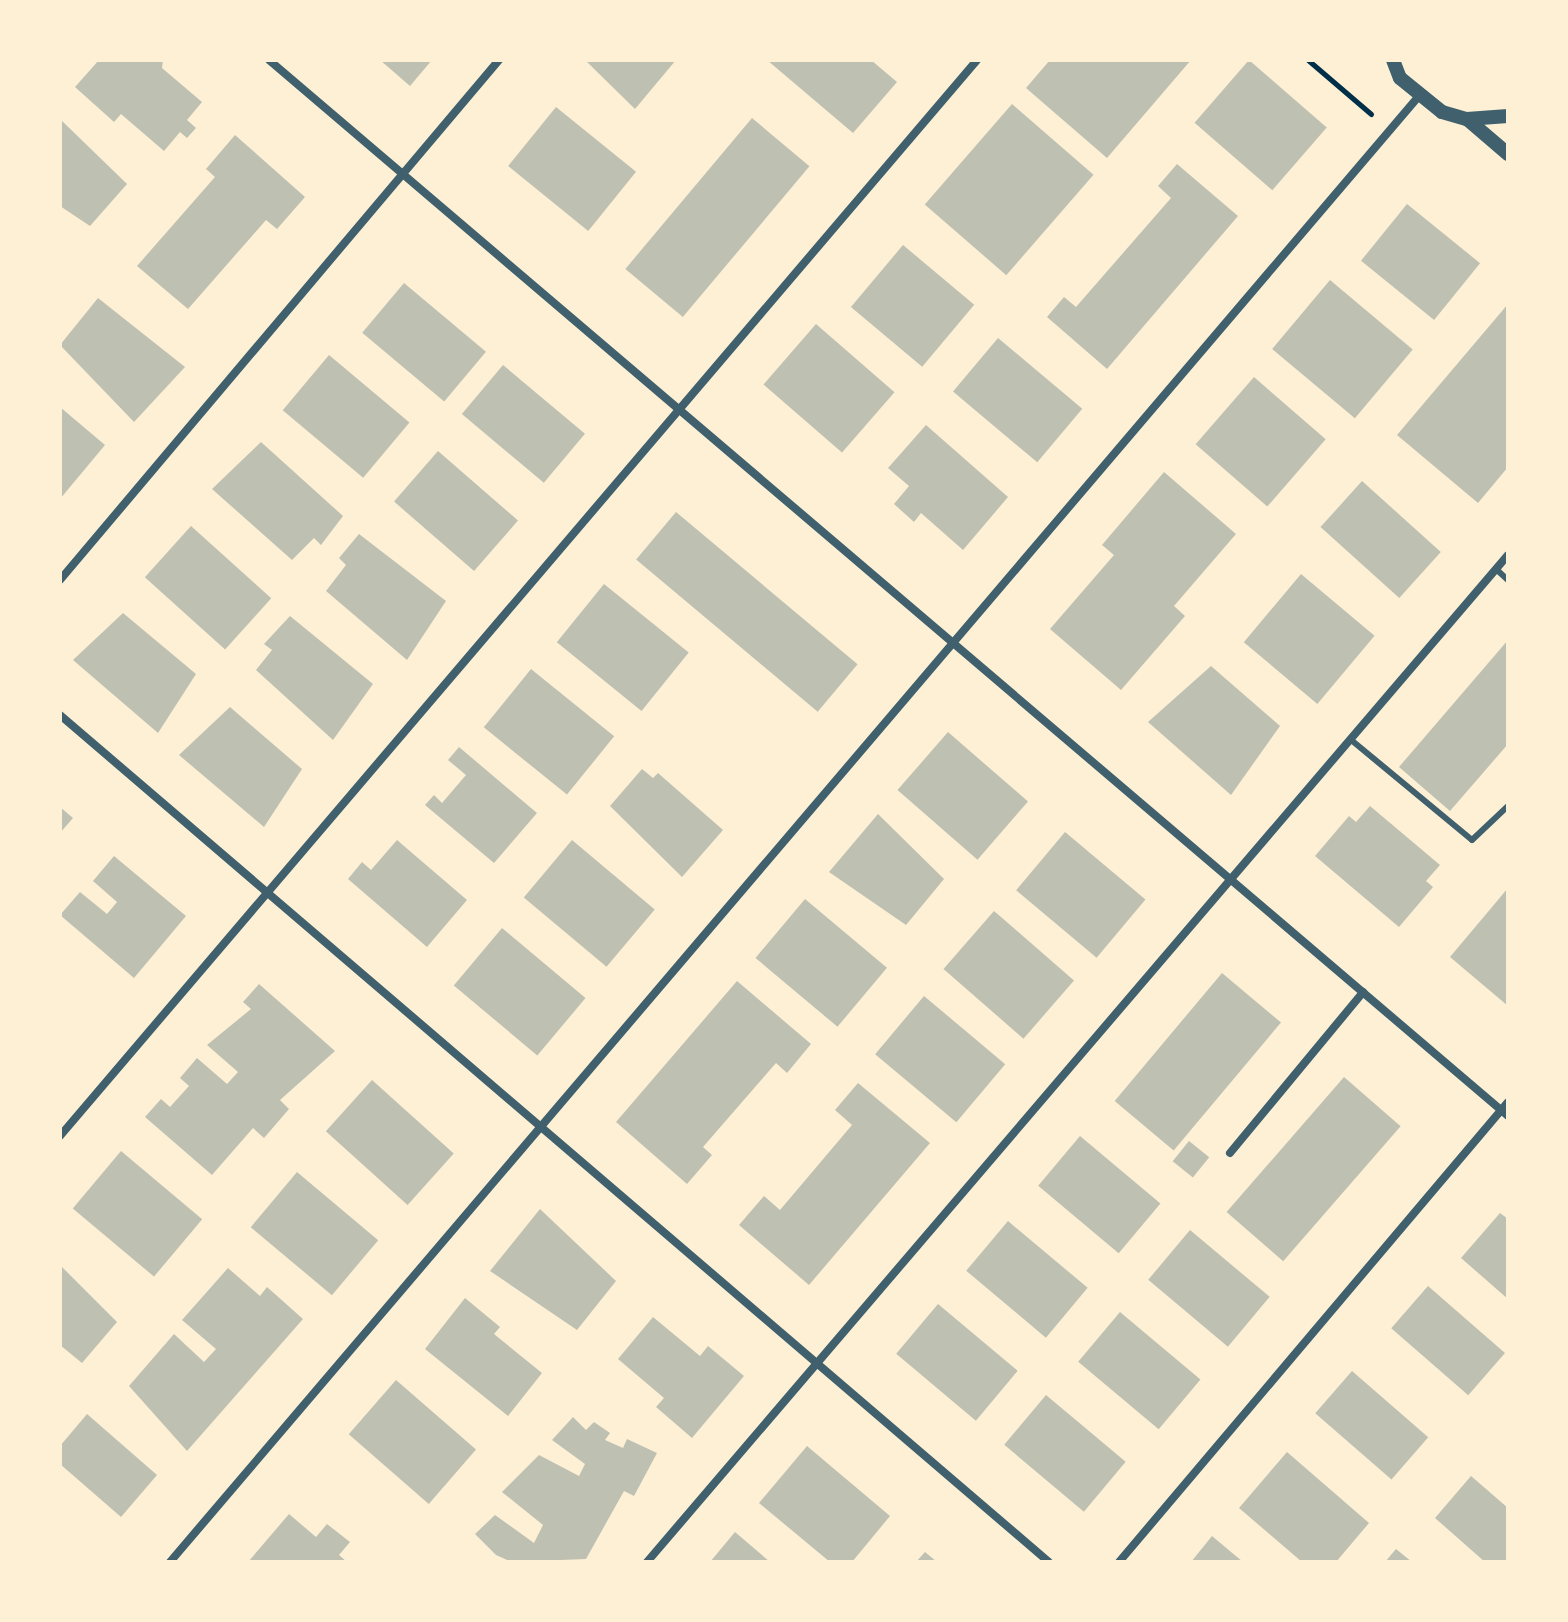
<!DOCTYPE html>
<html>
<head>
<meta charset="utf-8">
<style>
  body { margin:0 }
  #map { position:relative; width:1568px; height:1622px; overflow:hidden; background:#fdf0d5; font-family:"IBM Plex Sans",sans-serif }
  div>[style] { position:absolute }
  .building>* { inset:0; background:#bec0b2; transform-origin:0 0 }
  .path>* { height:5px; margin:-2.5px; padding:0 2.5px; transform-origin:2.5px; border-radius:2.5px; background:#003049 }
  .service>* { height:6px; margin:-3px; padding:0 3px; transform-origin:3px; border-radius:3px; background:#3f606c }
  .minor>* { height:8px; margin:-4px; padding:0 4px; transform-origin:4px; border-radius:4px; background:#3f606c }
  .tertiary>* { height:14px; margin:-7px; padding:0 7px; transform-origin:7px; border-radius:7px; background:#3f606c }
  span { translate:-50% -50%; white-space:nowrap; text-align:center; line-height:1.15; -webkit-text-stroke:7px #fdf0d5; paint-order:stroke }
  .frame { position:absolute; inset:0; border:62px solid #fdf0d5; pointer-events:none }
</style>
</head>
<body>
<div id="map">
  <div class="building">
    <div style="clip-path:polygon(99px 60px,163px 60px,162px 68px,202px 102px,187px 120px,196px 128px,187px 138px,180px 132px,164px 151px,121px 114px,114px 122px,75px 87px)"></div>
    <div style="clip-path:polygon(380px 60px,432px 60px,410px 86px)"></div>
    <div style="clip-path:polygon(585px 60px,676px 60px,635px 109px)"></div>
    <div style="clip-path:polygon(767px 60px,871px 60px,897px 82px,853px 133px)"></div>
    <div style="clip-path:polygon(1050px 60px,1191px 60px,1107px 158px,1026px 88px)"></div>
    <div style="left:1249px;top:60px;width:103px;height:83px;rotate:41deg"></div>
    <div style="left:1012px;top:104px;width:108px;height:133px;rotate:41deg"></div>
    <div style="left:556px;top:107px;width:103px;height:76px;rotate:39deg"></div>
    <div style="left:752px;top:118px;width:75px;height:197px;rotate:40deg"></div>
    <div style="clip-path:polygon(60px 119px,127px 184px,90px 226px,60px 206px)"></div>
    <div style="clip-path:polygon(235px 135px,305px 197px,277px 229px,266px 220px,188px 309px,137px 266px,215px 177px,206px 169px)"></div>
    <div style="clip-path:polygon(1177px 164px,1238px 216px,1107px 369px,1047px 317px,1064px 297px,1076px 307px,1171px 198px,1158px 186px)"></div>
    <div style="left:1407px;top:204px;width:94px;height:73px;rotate:39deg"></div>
    <div style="left:903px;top:245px;width:93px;height:81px;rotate:40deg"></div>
    <div style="left:1330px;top:280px;width:108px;height:90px;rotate:40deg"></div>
    <div style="left:404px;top:283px;width:107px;height:65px;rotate:40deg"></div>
    <div style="clip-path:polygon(98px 298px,185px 367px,134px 422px,60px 345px)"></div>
    <div style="clip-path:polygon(1508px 304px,1508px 467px,1478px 503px,1397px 435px)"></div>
    <div style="left:816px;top:324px;width:104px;height:80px;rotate:41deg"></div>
    <div style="left:998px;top:338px;width:110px;height:70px;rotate:40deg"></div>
    <div style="left:329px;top:355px;width:105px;height:72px;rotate:40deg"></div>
    <div style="left:503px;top:365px;width:107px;height:64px;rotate:40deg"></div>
    <div style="left:1254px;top:377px;width:95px;height:89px;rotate:41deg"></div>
    <div style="clip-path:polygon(60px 407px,105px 445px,60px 499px)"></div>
    <div style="clip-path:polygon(926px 425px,1008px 497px,963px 550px,921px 513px,914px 522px,894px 504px,909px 486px,888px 468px)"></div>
    <div style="clip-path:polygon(261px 442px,343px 516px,321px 545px,314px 538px,292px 560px,212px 489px)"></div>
    <div style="left:438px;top:451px;width:106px;height:67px;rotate:41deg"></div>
    <div style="clip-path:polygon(1164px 472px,1236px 534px,1174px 606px,1185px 616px,1121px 690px,1050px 629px,1114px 555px,1102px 545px)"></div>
    <div style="left:1362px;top:481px;width:106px;height:62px;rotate:42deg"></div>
    <div style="left:676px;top:512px;width:237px;height:62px;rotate:40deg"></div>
    <div style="left:191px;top:526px;width:108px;height:69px;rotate:42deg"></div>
    <div style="clip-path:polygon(359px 534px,446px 601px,407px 660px,326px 591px,346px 565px,339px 558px)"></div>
    <div style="left:1301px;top:574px;width:96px;height:89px;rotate:40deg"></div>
    <div style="left:604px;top:584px;width:109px;height:75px;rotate:39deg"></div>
    <div style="clip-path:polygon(123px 613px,196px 674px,158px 733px,73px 660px)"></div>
    <div style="clip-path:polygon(290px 616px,373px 684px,333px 740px,256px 670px,272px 650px,264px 644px)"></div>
    <div style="clip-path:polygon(1508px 640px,1508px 744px,1450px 811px,1399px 767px)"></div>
    <div style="clip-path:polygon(1211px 666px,1280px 726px,1231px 795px,1148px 722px)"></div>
    <div style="left:531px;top:669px;width:107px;height:75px;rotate:39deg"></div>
    <div style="clip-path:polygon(230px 707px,302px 769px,264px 827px,179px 755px)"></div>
    <div style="left:948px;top:732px;width:106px;height:77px;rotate:41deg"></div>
    <div style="clip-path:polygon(459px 747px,537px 813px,494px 863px,425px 805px,434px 795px,442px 803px,466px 775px,448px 760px)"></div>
    <div style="clip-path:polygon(642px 769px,653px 778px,658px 773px,723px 830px,682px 877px,610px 806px)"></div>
    <div style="clip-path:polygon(1370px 806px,1440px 865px,1426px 881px,1433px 887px,1399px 927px,1315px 856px,1349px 816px,1356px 822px)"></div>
    <div style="clip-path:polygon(60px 807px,73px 818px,60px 833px)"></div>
    <div style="clip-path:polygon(878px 814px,944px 879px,906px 925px,829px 872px)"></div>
    <div style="left:1065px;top:832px;width:105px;height:76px;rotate:40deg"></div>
    <div style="clip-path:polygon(397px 840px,467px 900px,427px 947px,348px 879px,362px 862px,371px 870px)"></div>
    <div style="left:572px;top:840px;width:108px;height:75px;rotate:40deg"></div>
    <div style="clip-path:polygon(114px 856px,186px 916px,134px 978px,60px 915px,80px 892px,107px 914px,117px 902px,93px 881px)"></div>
    <div style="clip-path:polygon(1508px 888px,1508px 1006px,1450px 957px)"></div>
    <div style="left:805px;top:899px;width:107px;height:77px;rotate:40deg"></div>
    <div style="left:994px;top:911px;width:106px;height:77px;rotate:41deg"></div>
    <div style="left:502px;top:928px;width:109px;height:75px;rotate:40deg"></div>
    <div style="left:1222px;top:973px;width:77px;height:167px;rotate:40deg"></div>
    <div style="clip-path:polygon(737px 981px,811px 1044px,787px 1073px,776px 1063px,703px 1147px,712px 1155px,687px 1184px,616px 1122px)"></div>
    <div style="clip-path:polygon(259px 984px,335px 1051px,280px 1100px,289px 1109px,264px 1138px,253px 1128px,212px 1175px,145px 1117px,161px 1099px,170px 1107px,189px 1086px,180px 1078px,197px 1058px,227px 1084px,238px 1072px,207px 1045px,251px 1009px,243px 1002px)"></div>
    <div style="left:924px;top:996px;width:106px;height:76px;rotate:40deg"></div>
    <div style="left:1344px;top:1077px;width:75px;height:179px;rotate:41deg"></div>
    <div style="left:372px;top:1080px;width:110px;height:69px;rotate:42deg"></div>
    <div style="clip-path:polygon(858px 1083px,930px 1143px,809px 1285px,739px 1225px,764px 1196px,780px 1210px,852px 1125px,835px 1110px)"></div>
    <div style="left:1080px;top:1136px;width:105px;height:65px;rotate:40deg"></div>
    <div style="left:1189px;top:1141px;width:26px;height:26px;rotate:39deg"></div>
    <div style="left:121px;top:1151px;width:106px;height:75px;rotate:40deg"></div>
    <div style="left:297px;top:1172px;width:106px;height:72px;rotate:40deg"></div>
    <div style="clip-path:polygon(540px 1209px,616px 1281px,577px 1330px,490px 1271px)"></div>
    <div style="clip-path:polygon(1500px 1213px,1508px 1219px,1508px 1299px,1461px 1258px)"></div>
    <div style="left:1008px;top:1221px;width:104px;height:65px;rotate:40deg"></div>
    <div style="left:1190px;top:1230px;width:104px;height:65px;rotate:40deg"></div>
    <div style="clip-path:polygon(60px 1265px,117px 1322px,82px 1363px,60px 1345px)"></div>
    <div style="clip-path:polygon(228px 1268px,260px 1296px,267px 1287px,303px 1319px,187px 1451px,129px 1386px,174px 1334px,204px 1362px,216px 1349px,182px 1320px)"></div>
    <div style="left:1428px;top:1286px;width:102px;height:56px;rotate:41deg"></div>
    <div style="clip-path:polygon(465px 1298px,500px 1327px,494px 1334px,542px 1373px,508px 1416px,425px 1349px)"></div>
    <div style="left:938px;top:1304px;width:104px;height:65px;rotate:40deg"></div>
    <div style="left:1120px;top:1312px;width:105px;height:65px;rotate:40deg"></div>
    <div style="clip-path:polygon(653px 1317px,700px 1356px,708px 1346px,744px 1376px,692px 1438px,656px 1407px,664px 1398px,618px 1359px)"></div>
    <div style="left:1352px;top:1371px;width:101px;height:56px;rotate:41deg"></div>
    <div style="left:396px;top:1380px;width:106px;height:72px;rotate:41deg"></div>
    <div style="left:1046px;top:1395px;width:104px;height:65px;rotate:40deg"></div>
    <div style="clip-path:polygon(87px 1414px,157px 1475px,121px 1517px,60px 1464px,60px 1446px)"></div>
    <div style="clip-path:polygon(573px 1417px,586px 1430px,594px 1422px,610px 1433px,605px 1440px,623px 1448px,627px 1439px,657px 1453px,634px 1496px,624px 1491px,586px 1559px,512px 1562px,496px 1555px,475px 1534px,495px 1515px,534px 1543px,543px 1525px,502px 1492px,539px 1455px,579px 1476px,585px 1464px,552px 1440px)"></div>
    <div style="clip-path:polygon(807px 1446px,890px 1516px,852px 1562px,830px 1562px,759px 1503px)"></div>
    <div style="clip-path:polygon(1287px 1452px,1369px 1523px,1336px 1562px,1302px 1562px,1239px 1508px)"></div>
    <div style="clip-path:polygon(1471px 1476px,1508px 1508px,1508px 1562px,1485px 1562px,1435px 1518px)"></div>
    <div style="clip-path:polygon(289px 1514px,316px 1537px,327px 1524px,350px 1542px,339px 1555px,347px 1562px,248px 1562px)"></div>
    <div style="clip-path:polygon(735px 1532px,770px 1562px,710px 1562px)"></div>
    <div style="clip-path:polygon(1212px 1536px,1243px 1562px,1191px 1562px)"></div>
    <div style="clip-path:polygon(1396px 1549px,1412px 1562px,1385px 1562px)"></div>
    <div style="clip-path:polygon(925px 1552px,937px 1562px,916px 1562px)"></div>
  </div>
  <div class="path">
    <div style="left:1308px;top:60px;width:83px;rotate:40.6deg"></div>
  </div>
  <div class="service">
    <div style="left:1496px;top:569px;width:16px;rotate:43deg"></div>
    <div style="left:1350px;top:739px;width:158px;rotate:39.6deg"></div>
    <div style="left:1472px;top:840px;width:50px;rotate:-43.4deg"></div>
  </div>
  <div class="minor">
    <div style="left:269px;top:60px;width:1628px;rotate:40.44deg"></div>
    <div style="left:60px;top:580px;width:681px;rotate:-49.83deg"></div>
    <div style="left:60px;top:715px;width:1302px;rotate:40.58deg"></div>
    <div style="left:60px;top:1136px;width:1414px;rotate:-49.56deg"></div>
    <div style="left:1230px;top:1153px;width:209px;rotate:-50.4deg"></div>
    <div style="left:170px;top:1562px;width:1925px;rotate:-49.57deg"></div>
    <div style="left:647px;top:1562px;width:1325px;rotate:-49.47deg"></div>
    <div style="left:1119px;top:1562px;width:602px;rotate:-49.78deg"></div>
  </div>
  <div class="tertiary">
    <div style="left:1393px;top:60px;width:19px;rotate:69deg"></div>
    <div style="left:1400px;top:78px;width:54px;rotate:39deg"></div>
    <div style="left:1442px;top:112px;width:26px;rotate:16deg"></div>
    <div style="left:1467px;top:119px;width:41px;rotate:-4.2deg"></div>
    <div style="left:1467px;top:119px;width:54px;rotate:40.5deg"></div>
  </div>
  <div class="frame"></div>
</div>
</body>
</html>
